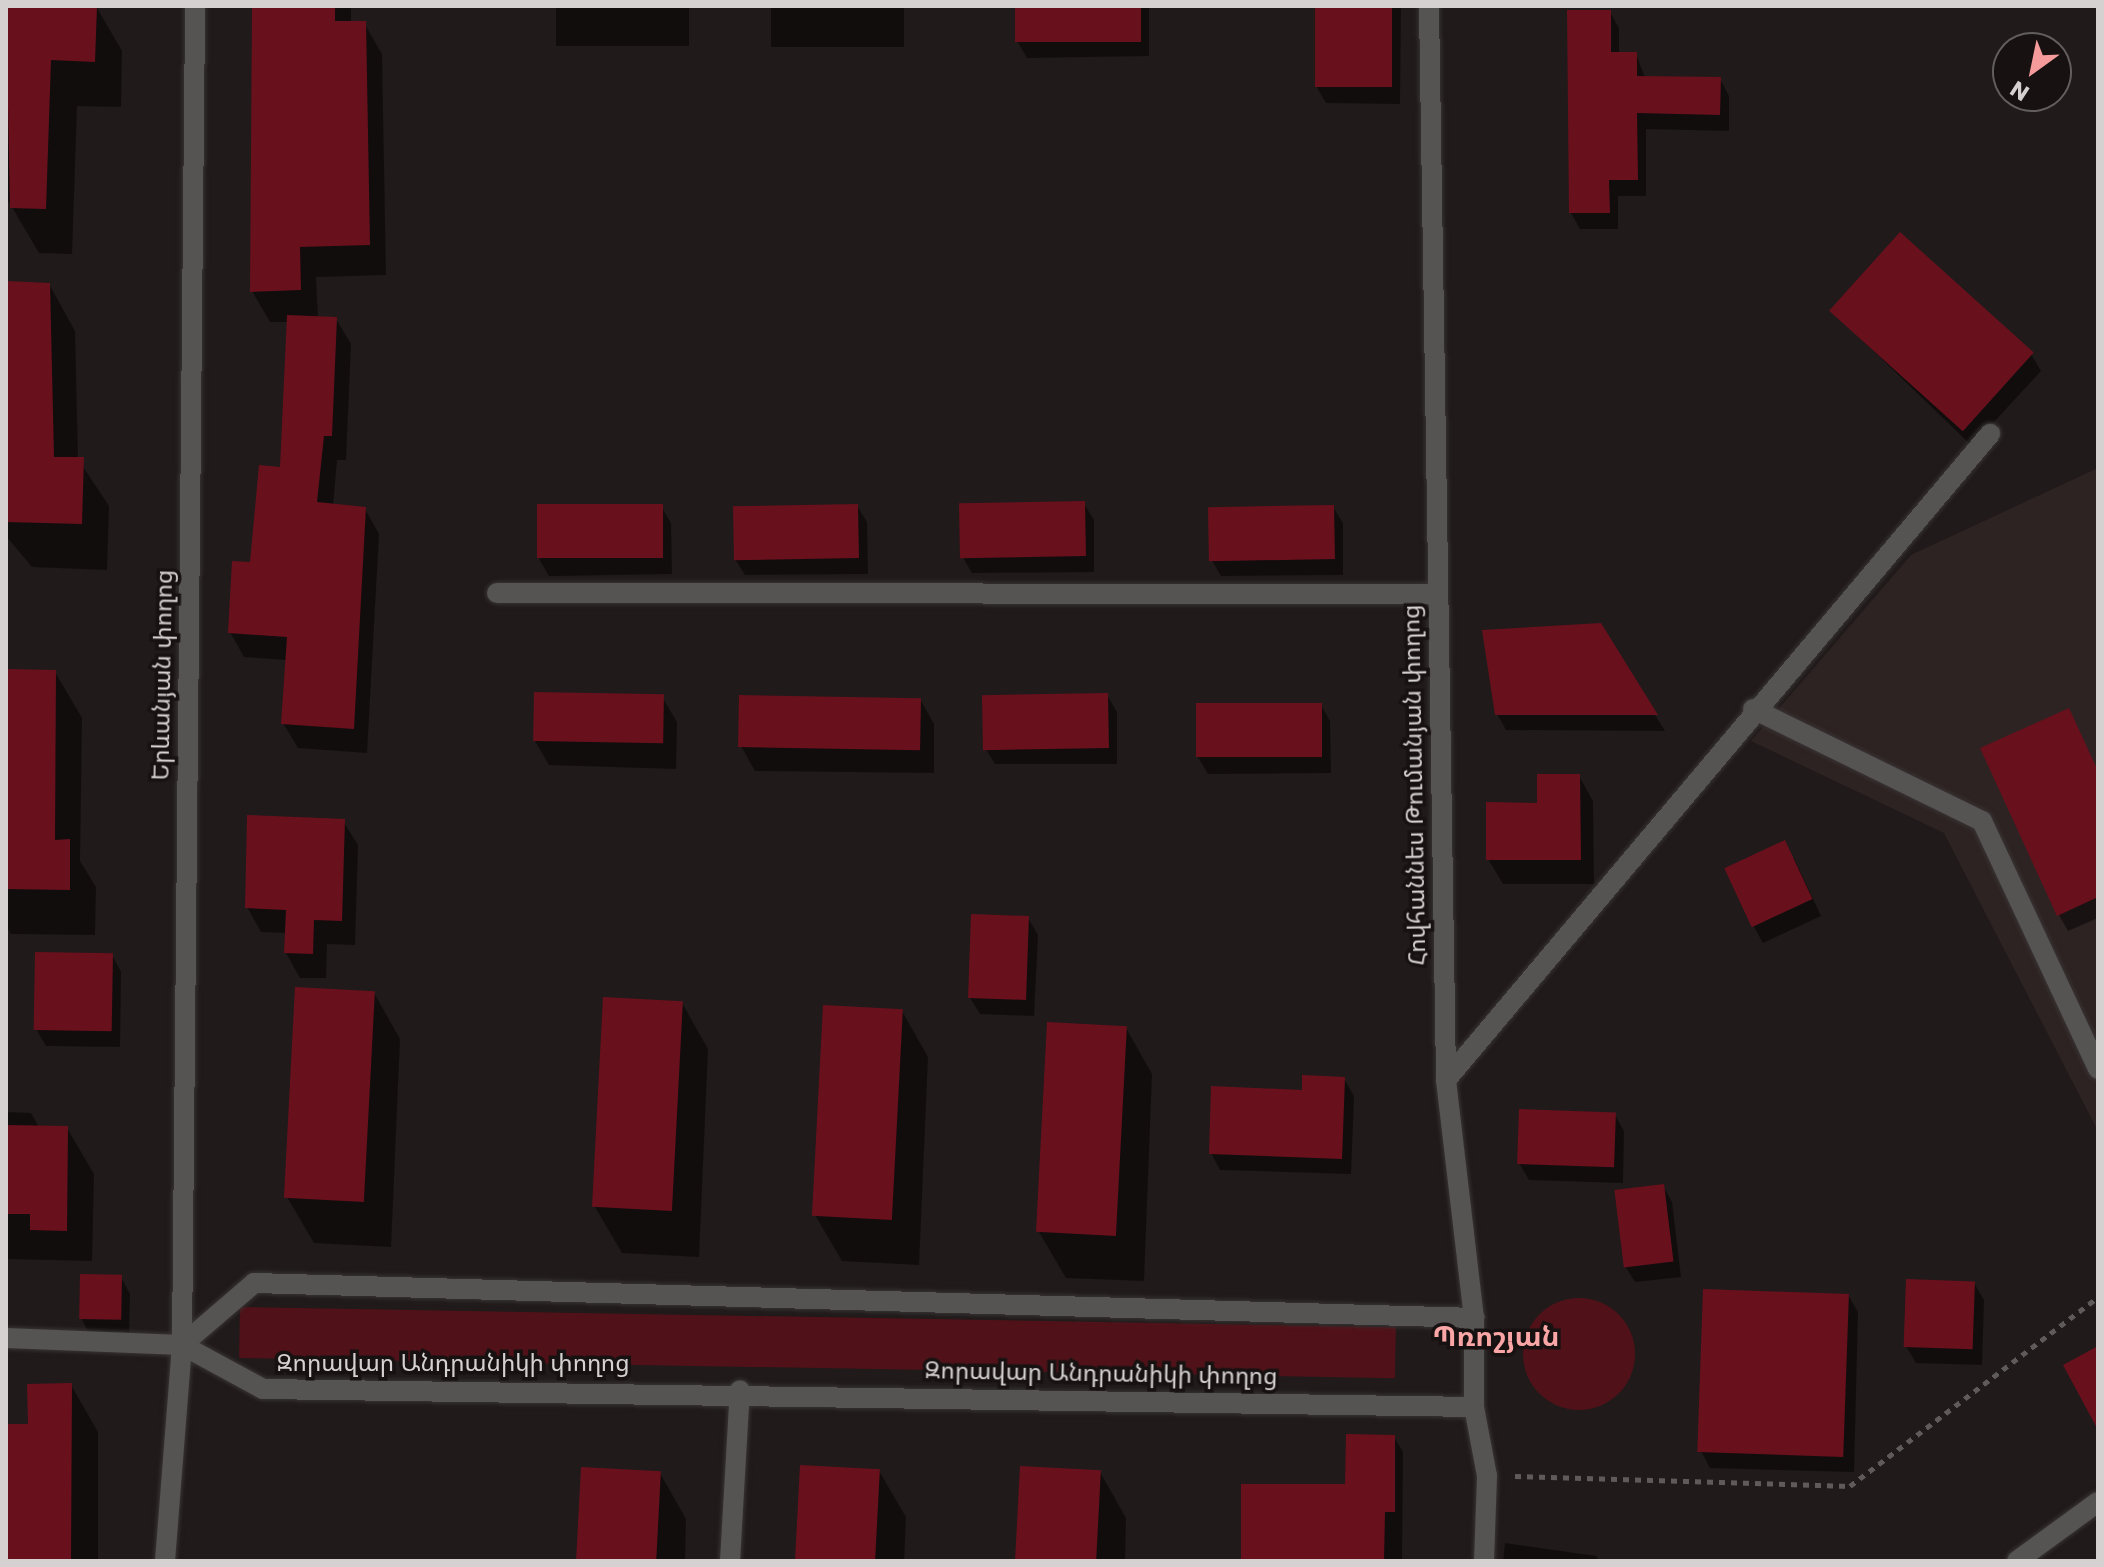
<!DOCTYPE html>
<html>
<head>
<meta charset="utf-8">
<style>
  body { margin:0 }
  #map { position:relative; width:2104px; height:1567px; overflow:hidden; background:#201a1a; font-family:Poppins,"Noto Sans Armenian",sans-serif }
  div>[style] { position:absolute }
  .built>* { inset:0; background:#2e2323 }
  .green>* { inset:0; background:#501218; transform-origin:0 0 }
  .round { border-radius:50% }
  .shadow>* { inset:0; background:#0007; transform-origin:0 0 }
  .building>* { inset:0; background:#69101d; transform-origin:0 0 }
  .path>* { height:5px; margin-top:-2.5px; transform-origin:0; background:repeating-linear-gradient(90deg,#605b5b 0 6px,transparent 0 12px) }
  .roads { filter:drop-shadow(0 0 2px #393434) drop-shadow(0 0 2px #393434) }
  .minor>* { height:20px; margin:-10px; padding:0 10px; transform-origin:10px; border-radius:10px; background:#565353 }
  span { translate:-50% -50%; white-space:nowrap; text-align:center; line-height:1.15; -webkit-text-stroke:7px #171111; paint-order:stroke }
  .street-label { font-size:24px; color:#d5d1d1 }
  .quarter-label { font-size:28px; color:#faa6a6; font-weight:700 }
  .frame { position:absolute; inset:0; border:8px solid #d5d1d1; pointer-events:none }
  .north { position:absolute; left:1992px; top:32px; width:80px; height:80px; box-sizing:border-box; background:#171111; border:2px solid #635e5e; border-radius:50%; rotate:213deg; font-size:22px; font-weight:700; line-height:32px; text-align:center; color:#d5d1d1 }
  .north::after { content:''; display:block; margin:auto; width:28px; height:36px; background:#f59b9b; clip-path:polygon(50% 0,100% 100%,50% 72%,0 100%) }
</style>
</head>
<body>
<div id="map">
  <div class="built">
    <div style="clip-path:polygon(2098px 468px,2098px 1131px,1944px 833px,1751px 741px,1911px 555px)"></div>
  </div>
  <div class="green">
    <div class="round" style="left:1523px;top:1298px;width:112px;height:112px"></div>
    <div style="left:240px;top:1307px;width:1156px;height:51px;rotate:1deg"></div>
  </div>
  <div class="shadow">
    <div style="clip-path:polygon(6px 6px,96px 6px,122px 51px,121px 107px,77px 106px,72px 254px,39px 253px,6px 197px)"></div>
    <div style="clip-path:polygon(253px 6px,351px 6px,351px 23px,364px 23px,382px 54px,386px 275px,316px 277px,318px 318px,336px 319px,351px 344px,346px 460px,337px 460px,333px 506px,365px 509px,379px 534px,367px 753px,298px 748px,283px 723px,287px 660px,244px 657px,230px 632px,282px 469px,288px 322px,270px 322px,252px 291px)"></div>
    <div style="left:556px;top:6px;width:133px;height:40px"></div>
    <div style="left:771px;top:6px;width:133px;height:41px"></div>
    <div style="clip-path:polygon(1017px 6px,1149px 6px,1149px 56px,1027px 58px,1017px 41px)"></div>
    <div style="clip-path:polygon(1317px 6px,1401px 6px,1400px 104px,1326px 103px,1316px 86px)"></div>
    <div style="clip-path:polygon(1610px 12px,1619px 28px,1619px 54px,1636px 54px,1645px 78px,1720px 79px,1729px 96px,1729px 131px,1646px 129px,1646px 196px,1618px 196px,1618px 229px,1580px 229px,1571px 213px)"></div>
    <div style="clip-path:polygon(6px 283px,49px 284px,75px 331px,78px 459px,109px 506px,107px 570px,32px 567px,6px 536px)"></div>
    <div style="clip-path:polygon(1832px 311px,2031px 354px,2041px 371px,1972px 446px)"></div>
    <div style="clip-path:polygon(1084px 504px,1094px 520px,1094px 572px,972px 573px,962px 556px)"></div>
    <div style="clip-path:polygon(661px 506px,671px 523px,672px 574px,549px 576px,539px 559px)"></div>
    <div style="clip-path:polygon(857px 506px,867px 522px,868px 574px,745px 575px,735px 559px)"></div>
    <div style="clip-path:polygon(1333px 507px,1343px 523px,1343px 575px,1221px 576px,1211px 559px)"></div>
    <div style="clip-path:polygon(1599px 625px,1665px 731px,1506px 730px,1497px 714px)"></div>
    <div style="clip-path:polygon(6px 671px,55px 672px,82px 718px,80px 861px,96px 887px,95px 935px,11px 934px,6px 925px)"></div>
    <div style="clip-path:polygon(1107px 695px,1117px 712px,1117px 764px,995px 764px,985px 748px)"></div>
    <div style="clip-path:polygon(662px 697px,677px 722px,676px 769px,549px 765px,535px 741px)"></div>
    <div style="clip-path:polygon(920px 699px,934px 724px,934px 773px,755px 771px,741px 746px)"></div>
    <div style="clip-path:polygon(1321px 705px,1330px 721px,1331px 773px,1208px 774px,1198px 757px)"></div>
    <div style="clip-path:polygon(2098px 771px,2098px 918px,2068px 931px,2059px 915px)"></div>
    <div style="clip-path:polygon(1579px 776px,1593px 801px,1594px 884px,1503px 884px,1488px 859px,1539px 805px)"></div>
    <div style="clip-path:polygon(343px 821px,358px 845px,355px 945px,327px 944px,326px 978px,300px 978px,286px 953px,287px 933px,261px 932px,247px 907px)"></div>
    <div style="clip-path:polygon(1794px 858px,1821px 916px,1763px 943px,1754px 927px)"></div>
    <div style="clip-path:polygon(1028px 918px,1038px 935px,1034px 1016px,980px 1014px,970px 998px)"></div>
    <div style="clip-path:polygon(112px 955px,121px 972px,120px 1047px,46px 1046px,36px 1029px)"></div>
    <div style="clip-path:polygon(374px 993px,400px 1039px,391px 1247px,314px 1243px,287px 1197px)"></div>
    <div style="clip-path:polygon(682px 1003px,708px 1049px,699px 1257px,622px 1253px,595px 1207px)"></div>
    <div style="clip-path:polygon(902px 1011px,928px 1057px,919px 1265px,842px 1261px,815px 1215px)"></div>
    <div style="clip-path:polygon(1126px 1028px,1152px 1074px,1144px 1281px,1066px 1278px,1039px 1232px)"></div>
    <div style="clip-path:polygon(1344px 1079px,1354px 1096px,1351px 1174px,1220px 1170px,1211px 1153px)"></div>
    <div style="clip-path:polygon(6px 1112px,31px 1113px,39px 1127px,67px 1128px,94px 1174px,92px 1261px,6px 1259px)"></div>
    <div style="clip-path:polygon(1615px 1115px,1624px 1131px,1623px 1183px,1529px 1180px,1519px 1163px)"></div>
    <div style="clip-path:polygon(1663px 1186px,1672px 1202px,1681px 1277px,1635px 1282px,1625px 1266px)"></div>
    <div style="clip-path:polygon(121px 1277px,130px 1294px,129px 1336px,90px 1335px,81px 1318px)"></div>
    <div style="clip-path:polygon(1974px 1283px,1984px 1300px,1982px 1365px,1916px 1363px,1906px 1346px)"></div>
    <div style="clip-path:polygon(1848px 1295px,1858px 1312px,1854px 1472px,1710px 1468px,1701px 1451px)"></div>
    <div style="clip-path:polygon(71px 1385px,98px 1432px,98px 1561px,6px 1561px,6px 1443px)"></div>
    <div style="clip-path:polygon(1394px 1437px,1403px 1452px,1402px 1561px,1244px 1561px,1347px 1486px)"></div>
    <div style="clip-path:polygon(879px 1471px,906px 1517px,904px 1561px,797px 1561px)"></div>
    <div style="clip-path:polygon(1100px 1472px,1126px 1518px,1125px 1561px,1018px 1561px)"></div>
    <div style="clip-path:polygon(660px 1473px,686px 1519px,685px 1561px,578px 1561px)"></div>
    <div style="clip-path:polygon(1505px 1543px,1596px 1556px,1599px 1561px,1503px 1561px)"></div>
  </div>
  <div class="building">
    <div style="clip-path:polygon(6px 6px,97px 6px,95px 62px,51px 60px,46px 209px,10px 208px)"></div>
    <div style="clip-path:polygon(252px 6px,335px 6px,335px 21px,366px 21px,370px 245px,300px 247px,301px 290px,250px 292px)"></div>
    <div style="left:1015px;top:6px;width:126px;height:36px"></div>
    <div style="left:1315px;top:6px;width:77px;height:81px"></div>
    <div style="clip-path:polygon(1567px 10px,1611px 10px,1611px 52px,1637px 52px,1637px 76px,1721px 77px,1720px 115px,1637px 113px,1638px 180px,1609px 180px,1610px 213px,1569px 213px)"></div>
    <div style="left:1900px;top:232px;width:180px;height:106px;rotate:42deg"></div>
    <div style="clip-path:polygon(6px 281px,50px 283px,54px 457px,84px 457px,82px 524px,6px 522px)"></div>
    <div style="clip-path:polygon(287px 315px,337px 317px,332px 436px,324px 436px,317px 502px,366px 507px,354px 729px,281px 724px,287px 637px,228px 633px,232px 561px,250px 562px,259px 465px,280px 467px)"></div>
    <div style="left:1085px;top:501px;width:55px;height:126px;rotate:89deg"></div>
    <div style="left:663px;top:504px;width:54px;height:126px;rotate:90deg"></div>
    <div style="left:858px;top:504px;width:54px;height:125px;rotate:89deg"></div>
    <div style="left:1334px;top:505px;width:54px;height:126px;rotate:89deg"></div>
    <div style="clip-path:polygon(1601px 623px,1658px 715px,1495px 715px,1482px 630px)"></div>
    <div style="clip-path:polygon(6px 669px,56px 670px,55px 840px,70px 839px,70px 890px,6px 889px)"></div>
    <div style="left:534px;top:692px;width:130px;height:49px;rotate:1deg"></div>
    <div style="left:1108px;top:693px;width:55px;height:126px;rotate:89deg"></div>
    <div style="left:739px;top:695px;width:182px;height:52px;rotate:1deg"></div>
    <div style="left:1322px;top:703px;width:54px;height:126px;rotate:90deg"></div>
    <div style="clip-path:polygon(2069px 708px,2098px 771px,2098px 897px,2057px 916px,1980px 748px)"></div>
    <div style="clip-path:polygon(1537px 774px,1580px 774px,1581px 860px,1486px 860px,1486px 802px,1537px 803px)"></div>
    <div style="clip-path:polygon(247px 815px,345px 819px,342px 921px,314px 920px,313px 954px,284px 953px,286px 910px,245px 908px)"></div>
    <div style="left:1785px;top:840px;width:65px;height:67px;rotate:65deg"></div>
    <div style="left:971px;top:914px;width:58px;height:84px;rotate:2deg"></div>
    <div style="left:35px;top:952px;width:78px;height:78px;rotate:1deg"></div>
    <div style="left:295px;top:987px;width:80px;height:211px;rotate:3deg"></div>
    <div style="left:603px;top:997px;width:80px;height:210px;rotate:3deg"></div>
    <div style="left:823px;top:1005px;width:80px;height:211px;rotate:3deg"></div>
    <div style="left:1047px;top:1022px;width:80px;height:210px;rotate:3deg"></div>
    <div style="clip-path:polygon(1302px 1075px,1345px 1077px,1342px 1159px,1209px 1154px,1211px 1086px,1302px 1090px)"></div>
    <div style="left:1519px;top:1109px;width:97px;height:55px;rotate:2deg"></div>
    <div style="clip-path:polygon(6px 1125px,68px 1126px,67px 1231px,30px 1230px,30px 1214px,6px 1214px)"></div>
    <div style="left:1664px;top:1184px;width:78px;height:50px;rotate:83deg"></div>
    <div style="left:80px;top:1274px;width:42px;height:45px;rotate:1deg"></div>
    <div style="left:1906px;top:1279px;width:69px;height:68px;rotate:2deg"></div>
    <div style="left:1703px;top:1289px;width:146px;height:163px;rotate:2deg"></div>
    <div style="clip-path:polygon(2098px 1346px,2098px 1430px,2063px 1365px)"></div>
    <div style="clip-path:polygon(72px 1383px,71px 1561px,6px 1561px,8px 1424px,28px 1424px,27px 1384px)"></div>
    <div style="clip-path:polygon(1346px 1434px,1395px 1435px,1395px 1512px,1385px 1512px,1384px 1561px,1241px 1561px,1241px 1484px,1345px 1484px)"></div>
    <div style="left:800px;top:1465px;width:80px;height:96px;rotate:3deg"></div>
    <div style="left:1020px;top:1466px;width:81px;height:95px;rotate:3deg"></div>
    <div style="left:581px;top:1467px;width:80px;height:94px;rotate:3deg"></div>
  </div>
  <div class="path">
    <div style="left:1515px;top:1476px;width:335px;rotate:1.7deg"></div>
    <div style="left:1850px;top:1486px;width:312px;rotate:-37.3deg"></div>
  </div>
  <div class="roads">
    <div class="minor">
      <div style="left:1429px;top:6px;width:1074px;rotate:89.09deg"></div>
      <div style="left:1446px;top:1080px;width:240px;rotate:83.3deg"></div>
      <div style="left:1474px;top:1318px;width:89px;rotate:90deg"></div>
      <div style="left:1474px;top:1407px;width:70px;rotate:79.3deg"></div>
      <div style="left:1487px;top:1476px;width:85px;rotate:92deg"></div>
      <div style="left:497px;top:593px;width:940px;rotate:0.06deg"></div>
      <div style="left:1753px;top:709px;width:255px;rotate:26.1deg"></div>
      <div style="left:1982px;top:821px;width:274px;rotate:64.9deg"></div>
      <div style="left:1446px;top:1080px;width:845px;rotate:-49.9deg"></div>
      <div style="left:6px;top:1338px;width:176px;rotate:2.3deg"></div>
      <div style="left:182px;top:1345px;width:92px;rotate:28.5deg"></div>
      <div style="left:263px;top:1389px;width:1211px;rotate:0.85deg"></div>
      <div style="left:182px;top:1345px;width:95px;rotate:-40.7deg"></div>
      <div style="left:254px;top:1283px;width:1221px;rotate:1.64deg"></div>
      <div style="left:165px;top:1561px;width:217px;rotate:-85.5deg"></div>
      <div style="left:182px;top:1345px;width:1339px;rotate:-89.44deg"></div>
      <div style="left:730px;top:1561px;width:171px;rotate:-86.7deg"></div>
      <div style="left:2017px;top:1561px;width:100px;rotate:-36.1deg"></div>
    </div>
  </div>
  <div class="street-label">
    <span style="left:162px;top:675px;rotate:-89deg">Երևանյան փողոց</span>
    <span style="left:1414px;top:785px;rotate:-91deg">Հովհաննես Թումանյան փողոց</span>
    <span style="left:453px;top:1363px">Զորավար Անդրանիկի փողոց</span>
    <span style="left:1101px;top:1373px;rotate:1deg">Զորավար Անդրանիկի փողոց</span>
  </div>
  <div class="quarter-label">
    <span style="left:1496px;top:1337px">Պռոշյան</span>
  </div>
  <div class="frame"></div>
  <div class="north">N</div>
</div>
</body>
</html>
